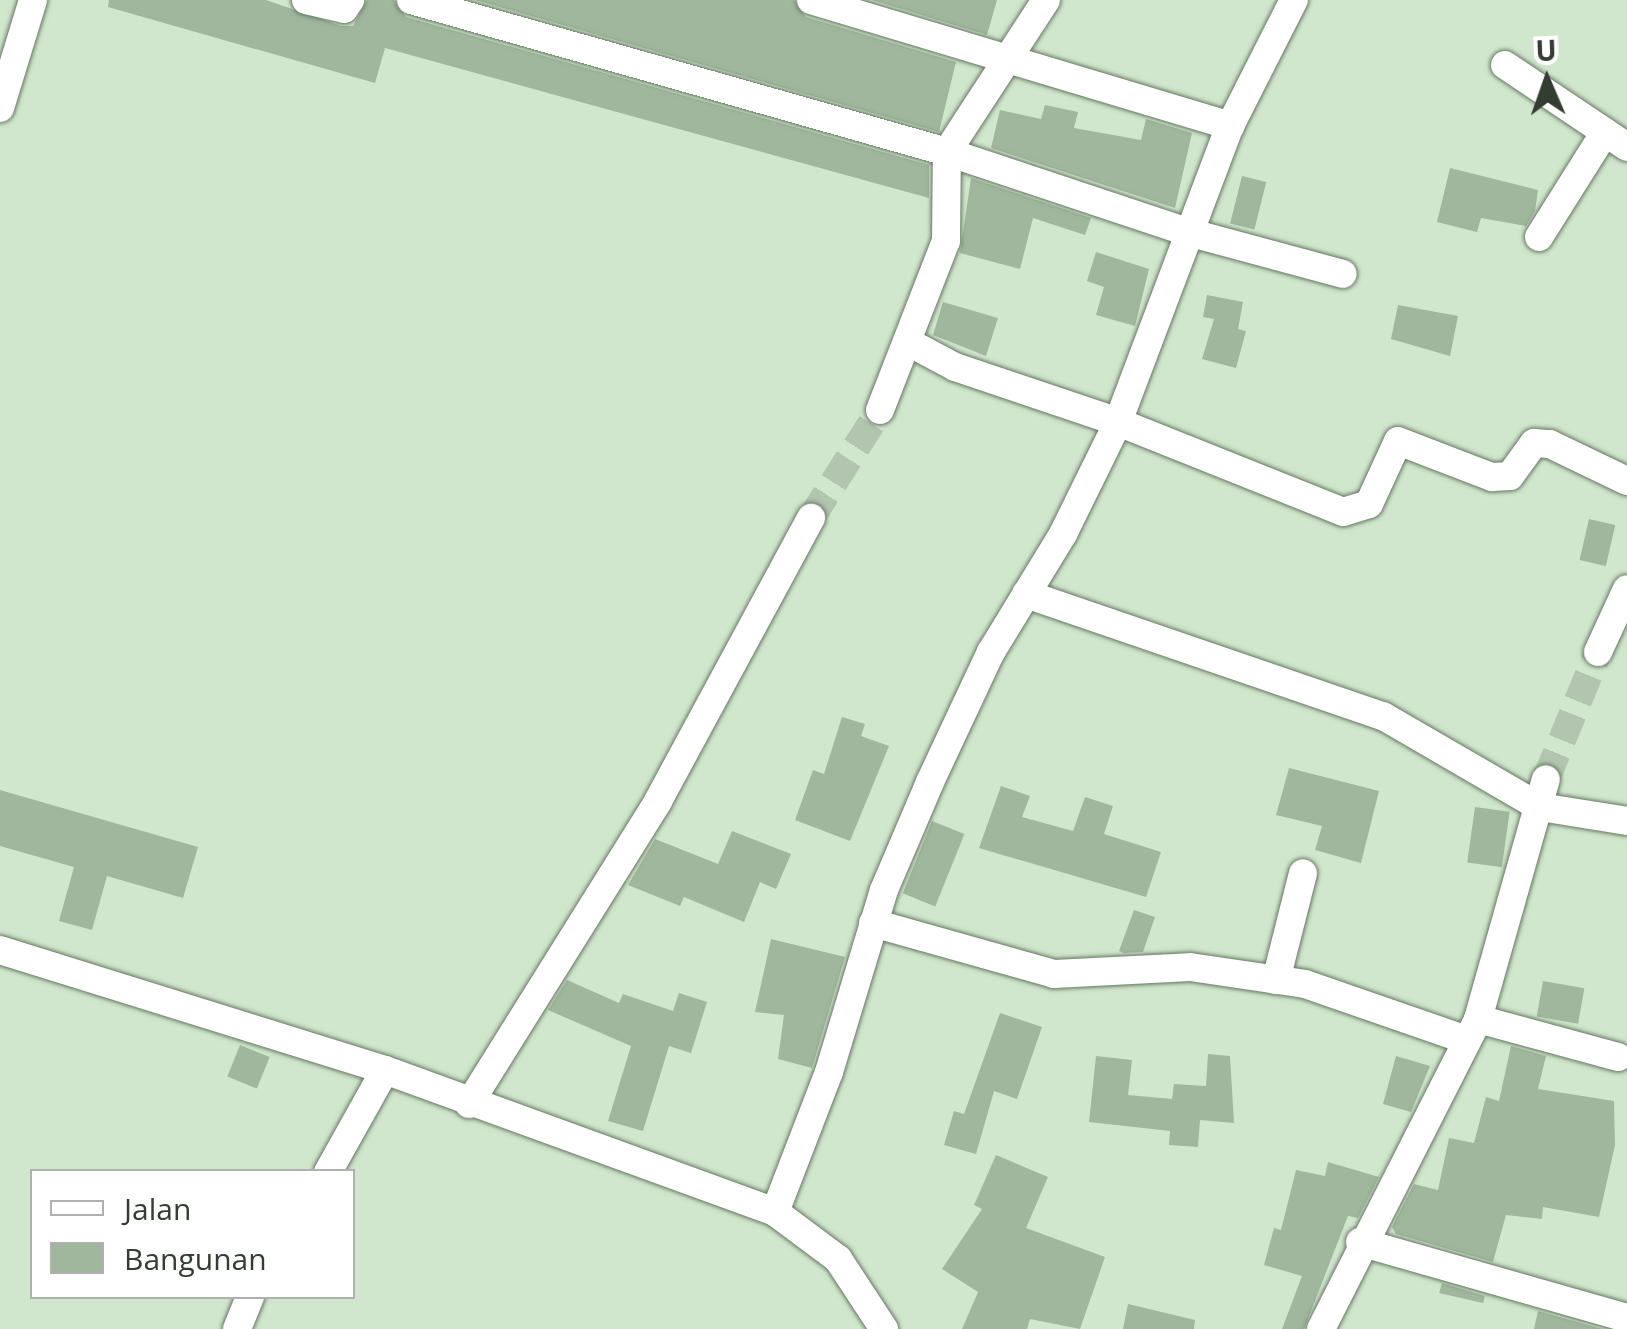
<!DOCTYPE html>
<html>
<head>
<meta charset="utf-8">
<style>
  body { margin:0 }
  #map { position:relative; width:1627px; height:1329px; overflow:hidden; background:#d1e7cd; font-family:"Open Sans",sans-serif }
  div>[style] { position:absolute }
  .building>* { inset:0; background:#a0b69d; transform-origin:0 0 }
  .minor-tunnel>* { height:28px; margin-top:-14px; transform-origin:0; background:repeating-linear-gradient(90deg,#b2c5ae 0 28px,transparent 0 42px) }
  .roads { filter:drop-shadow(0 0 2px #647861) drop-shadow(0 0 2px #647861) }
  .minor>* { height:28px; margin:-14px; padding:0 14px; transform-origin:14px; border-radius:14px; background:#fff }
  span { translate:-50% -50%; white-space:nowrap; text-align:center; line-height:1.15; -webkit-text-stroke:10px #fff; paint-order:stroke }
  .legend { position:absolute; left:30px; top:1169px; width:325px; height:130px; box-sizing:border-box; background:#fff; border:2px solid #aeb1ad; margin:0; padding:12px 18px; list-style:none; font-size:30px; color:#343d32 }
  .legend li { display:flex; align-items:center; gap:20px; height:50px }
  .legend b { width:50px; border:2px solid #aeb1ad }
  .north { position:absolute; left:1497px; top:30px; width:100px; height:100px; -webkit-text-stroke:8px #fff; paint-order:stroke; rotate:358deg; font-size:28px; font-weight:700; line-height:40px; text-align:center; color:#343d32 }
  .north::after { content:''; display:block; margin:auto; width:35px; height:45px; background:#343d32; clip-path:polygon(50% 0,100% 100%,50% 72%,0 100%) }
</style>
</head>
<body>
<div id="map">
  <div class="building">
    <div style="clip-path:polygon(109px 0,266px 0,341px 26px,353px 26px,367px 0,394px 0,406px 17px,929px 165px,929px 198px,385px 48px,375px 83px,108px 7px)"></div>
    <div style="clip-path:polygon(475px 0,794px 0,806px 17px,956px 62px,939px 132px)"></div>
    <div style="clip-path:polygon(872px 0,997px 0,987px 35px)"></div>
    <div style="clip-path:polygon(1045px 105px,1078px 112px,1074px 128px,1141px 140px,1146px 119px,1192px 133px,1175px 208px,991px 148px,1000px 110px,1041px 119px)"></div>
    <div style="clip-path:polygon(1450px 168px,1538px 190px,1535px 211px,1526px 226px,1481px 218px,1477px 232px,1437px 222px)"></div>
    <div style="left:1242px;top:176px;width:25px;height:49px;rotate:14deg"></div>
    <div style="clip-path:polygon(971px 178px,1091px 218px,1085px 235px,1033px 218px,1020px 269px,960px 253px)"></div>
    <div style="clip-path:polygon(1096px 252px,1149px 269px,1135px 326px,1096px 315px,1104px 287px,1087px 281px)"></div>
    <div style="clip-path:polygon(1207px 295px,1243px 302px,1238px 329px,1246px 331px,1236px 368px,1202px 359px,1214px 319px,1203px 317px)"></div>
    <div style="clip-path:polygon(943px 302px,998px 318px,986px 356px,933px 335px)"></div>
    <div style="clip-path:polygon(1398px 305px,1458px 316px,1450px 356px,1391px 339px)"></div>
    <div style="left:1589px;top:519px;width:27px;height:42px;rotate:13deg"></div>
    <div style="clip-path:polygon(842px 717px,865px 724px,861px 736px,889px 746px,850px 841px,795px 820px,813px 770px,824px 774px)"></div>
    <div style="clip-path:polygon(1289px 768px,1379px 791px,1361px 863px,1315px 850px,1322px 826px,1276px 815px)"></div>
    <div style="clip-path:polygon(1001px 786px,1030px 796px,1022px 817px,1073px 831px,1085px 797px,1113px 806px,1104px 834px,1161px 852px,1146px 897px,979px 848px)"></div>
    <div style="clip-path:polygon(0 790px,198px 847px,183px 898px,107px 876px,92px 930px,59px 921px,74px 867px,0 846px)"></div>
    <div style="left:1475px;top:807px;width:35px;height:56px;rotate:8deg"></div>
    <div style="left:932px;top:821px;width:35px;height:78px;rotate:22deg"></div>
    <div style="clip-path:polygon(732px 831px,791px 854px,776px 889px,760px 882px,744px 922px,684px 897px,680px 906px,628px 885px,655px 839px,718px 864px)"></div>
    <div style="clip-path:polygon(1134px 910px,1155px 917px,1143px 952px,1124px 953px,1119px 951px)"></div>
    <div style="clip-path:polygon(771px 939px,845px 957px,812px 1068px,778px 1059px,784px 1015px,755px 1012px)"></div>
    <div style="clip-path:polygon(567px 980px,619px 1003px,623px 994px,673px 1011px,679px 993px,707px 1002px,691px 1053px,669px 1046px,643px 1131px,608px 1121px,631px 1046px,548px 1010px)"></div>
    <div style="left:1543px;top:981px;width:42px;height:36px;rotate:10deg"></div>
    <div style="clip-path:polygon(1000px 1013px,1042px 1027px,1017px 1099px,994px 1091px,976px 1154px,944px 1145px,954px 1111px,964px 1114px)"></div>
    <div style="left:240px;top:1045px;width:32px;height:34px;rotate:22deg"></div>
    <div style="clip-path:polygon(1511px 1046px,1546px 1056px,1538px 1089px,1614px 1101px,1615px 1145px,1599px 1217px,1543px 1207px,1542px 1219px,1506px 1215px,1493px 1262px,1396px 1234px,1392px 1227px,1414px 1184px,1438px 1190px,1449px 1138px,1474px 1143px,1486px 1097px,1499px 1101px)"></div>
    <div style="clip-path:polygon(1208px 1054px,1230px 1056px,1234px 1123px,1200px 1120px,1198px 1147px,1169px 1145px,1170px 1131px,1089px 1122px,1096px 1056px,1132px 1060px,1128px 1095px,1172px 1099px,1174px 1084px,1206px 1086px)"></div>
    <div style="clip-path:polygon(1396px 1056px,1430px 1066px,1411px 1112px,1383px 1104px)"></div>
    <div style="clip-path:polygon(996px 1155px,1048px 1177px,1026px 1228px,1105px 1257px,1080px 1329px,1030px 1319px,1027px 1329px,962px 1329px,978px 1292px,942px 1269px,982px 1209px,974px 1205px)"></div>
    <div style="clip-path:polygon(1328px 1162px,1379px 1177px,1358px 1218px,1348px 1216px,1304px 1329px,1282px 1329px,1302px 1276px,1264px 1265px,1274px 1228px,1281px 1230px,1296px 1170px,1325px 1176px)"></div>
    <div style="clip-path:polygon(1442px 1283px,1485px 1296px,1483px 1303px,1439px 1293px)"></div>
    <div style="clip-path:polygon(1128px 1304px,1195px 1320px,1194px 1329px,1123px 1329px)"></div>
    <div style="clip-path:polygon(1538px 1311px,1602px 1329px,1534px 1329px)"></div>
  </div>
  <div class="minor-tunnel">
    <div style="left:811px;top:518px;width:128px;rotate:-57.4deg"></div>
    <div style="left:1546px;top:779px;width:137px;rotate:-67.7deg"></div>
  </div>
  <div class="roads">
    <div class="minor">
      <div style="left:306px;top:0;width:39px;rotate:13deg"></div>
      <div style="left:344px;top:9px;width:11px;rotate:-56deg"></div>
      <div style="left:411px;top:0;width:557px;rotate:15.83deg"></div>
      <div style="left:947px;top:152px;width:257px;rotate:18.4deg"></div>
      <div style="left:1191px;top:233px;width:157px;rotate:15.1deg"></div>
      <div style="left:811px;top:0;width:438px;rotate:16.7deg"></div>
      <div style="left:1505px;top:65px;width:147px;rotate:33.9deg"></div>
      <div style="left:0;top:108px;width:113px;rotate:-73deg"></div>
      <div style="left:1539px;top:237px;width:124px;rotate:-57.8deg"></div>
      <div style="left:910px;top:343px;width:51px;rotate:28.1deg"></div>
      <div style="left:955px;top:367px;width:172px;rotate:18.6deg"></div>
      <div style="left:1118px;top:422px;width:316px;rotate:-69.3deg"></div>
      <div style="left:1230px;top:126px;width:141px;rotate:-63.1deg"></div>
      <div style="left:880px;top:410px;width:181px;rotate:-68.7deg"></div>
      <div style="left:946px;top:241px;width:89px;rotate:-89.4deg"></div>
      <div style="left:947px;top:152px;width:181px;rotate:-56.9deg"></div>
      <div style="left:1026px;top:594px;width:377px;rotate:18.9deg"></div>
      <div style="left:1383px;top:716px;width:181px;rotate:30.1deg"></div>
      <div style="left:1540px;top:807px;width:88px;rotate:9.1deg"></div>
      <div style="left:1598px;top:652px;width:69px;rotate:-65.3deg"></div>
      <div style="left:873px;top:923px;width:188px;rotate:15.7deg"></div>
      <div style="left:1054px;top:974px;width:136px;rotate:-2.9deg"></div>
      <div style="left:1190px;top:967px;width:116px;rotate:8.4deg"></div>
      <div style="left:1305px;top:984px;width:171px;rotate:19.1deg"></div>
      <div style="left:0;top:950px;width:403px;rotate:17.3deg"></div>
      <div style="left:385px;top:1070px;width:415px;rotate:20deg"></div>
      <div style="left:775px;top:1212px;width:79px;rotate:36.7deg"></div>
      <div style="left:838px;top:1259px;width:84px;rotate:56.7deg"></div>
      <div style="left:1276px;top:980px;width:110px;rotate:-75.8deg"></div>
      <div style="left:1478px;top:1019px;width:145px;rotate:15.2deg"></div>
      <div style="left:469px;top:1104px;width:357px;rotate:-58deg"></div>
      <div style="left:658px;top:801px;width:322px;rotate:-61.6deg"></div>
      <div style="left:328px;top:1172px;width:117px;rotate:-60.8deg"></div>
      <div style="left:775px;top:1212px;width:150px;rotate:-68.9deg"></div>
      <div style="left:829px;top:1072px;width:190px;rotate:-73.2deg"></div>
      <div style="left:884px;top:890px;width:117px;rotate:-66.9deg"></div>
      <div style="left:930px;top:782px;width:144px;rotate:-64.9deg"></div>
      <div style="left:991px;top:652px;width:138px;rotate:-58.6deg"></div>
      <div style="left:1063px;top:534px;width:125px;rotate:-63.8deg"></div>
      <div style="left:1118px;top:422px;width:242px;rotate:21.8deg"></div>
      <div style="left:1343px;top:512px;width:27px;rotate:-17deg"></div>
      <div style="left:1369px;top:504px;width:69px;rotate:-65.3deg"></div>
      <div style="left:1398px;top:441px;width:101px;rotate:21deg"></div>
      <div style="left:1492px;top:477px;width:18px;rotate:-3deg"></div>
      <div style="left:1510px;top:476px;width:41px;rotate:-54deg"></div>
      <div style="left:1534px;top:443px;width:16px;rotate:4deg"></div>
      <div style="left:1550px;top:444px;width:85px;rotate:25.7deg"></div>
      <div style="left:1360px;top:1242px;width:278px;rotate:15.9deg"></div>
      <div style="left:237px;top:1329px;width:35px;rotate:-68deg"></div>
      <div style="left:1321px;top:1329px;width:347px;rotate:-63.1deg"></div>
      <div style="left:1478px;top:1019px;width:249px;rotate:-74.2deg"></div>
    </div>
  </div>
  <ul class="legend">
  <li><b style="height:12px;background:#fff"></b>Jalan</li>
  <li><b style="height:28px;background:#a0b69d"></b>Bangunan</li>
  </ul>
  <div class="north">U</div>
</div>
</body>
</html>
